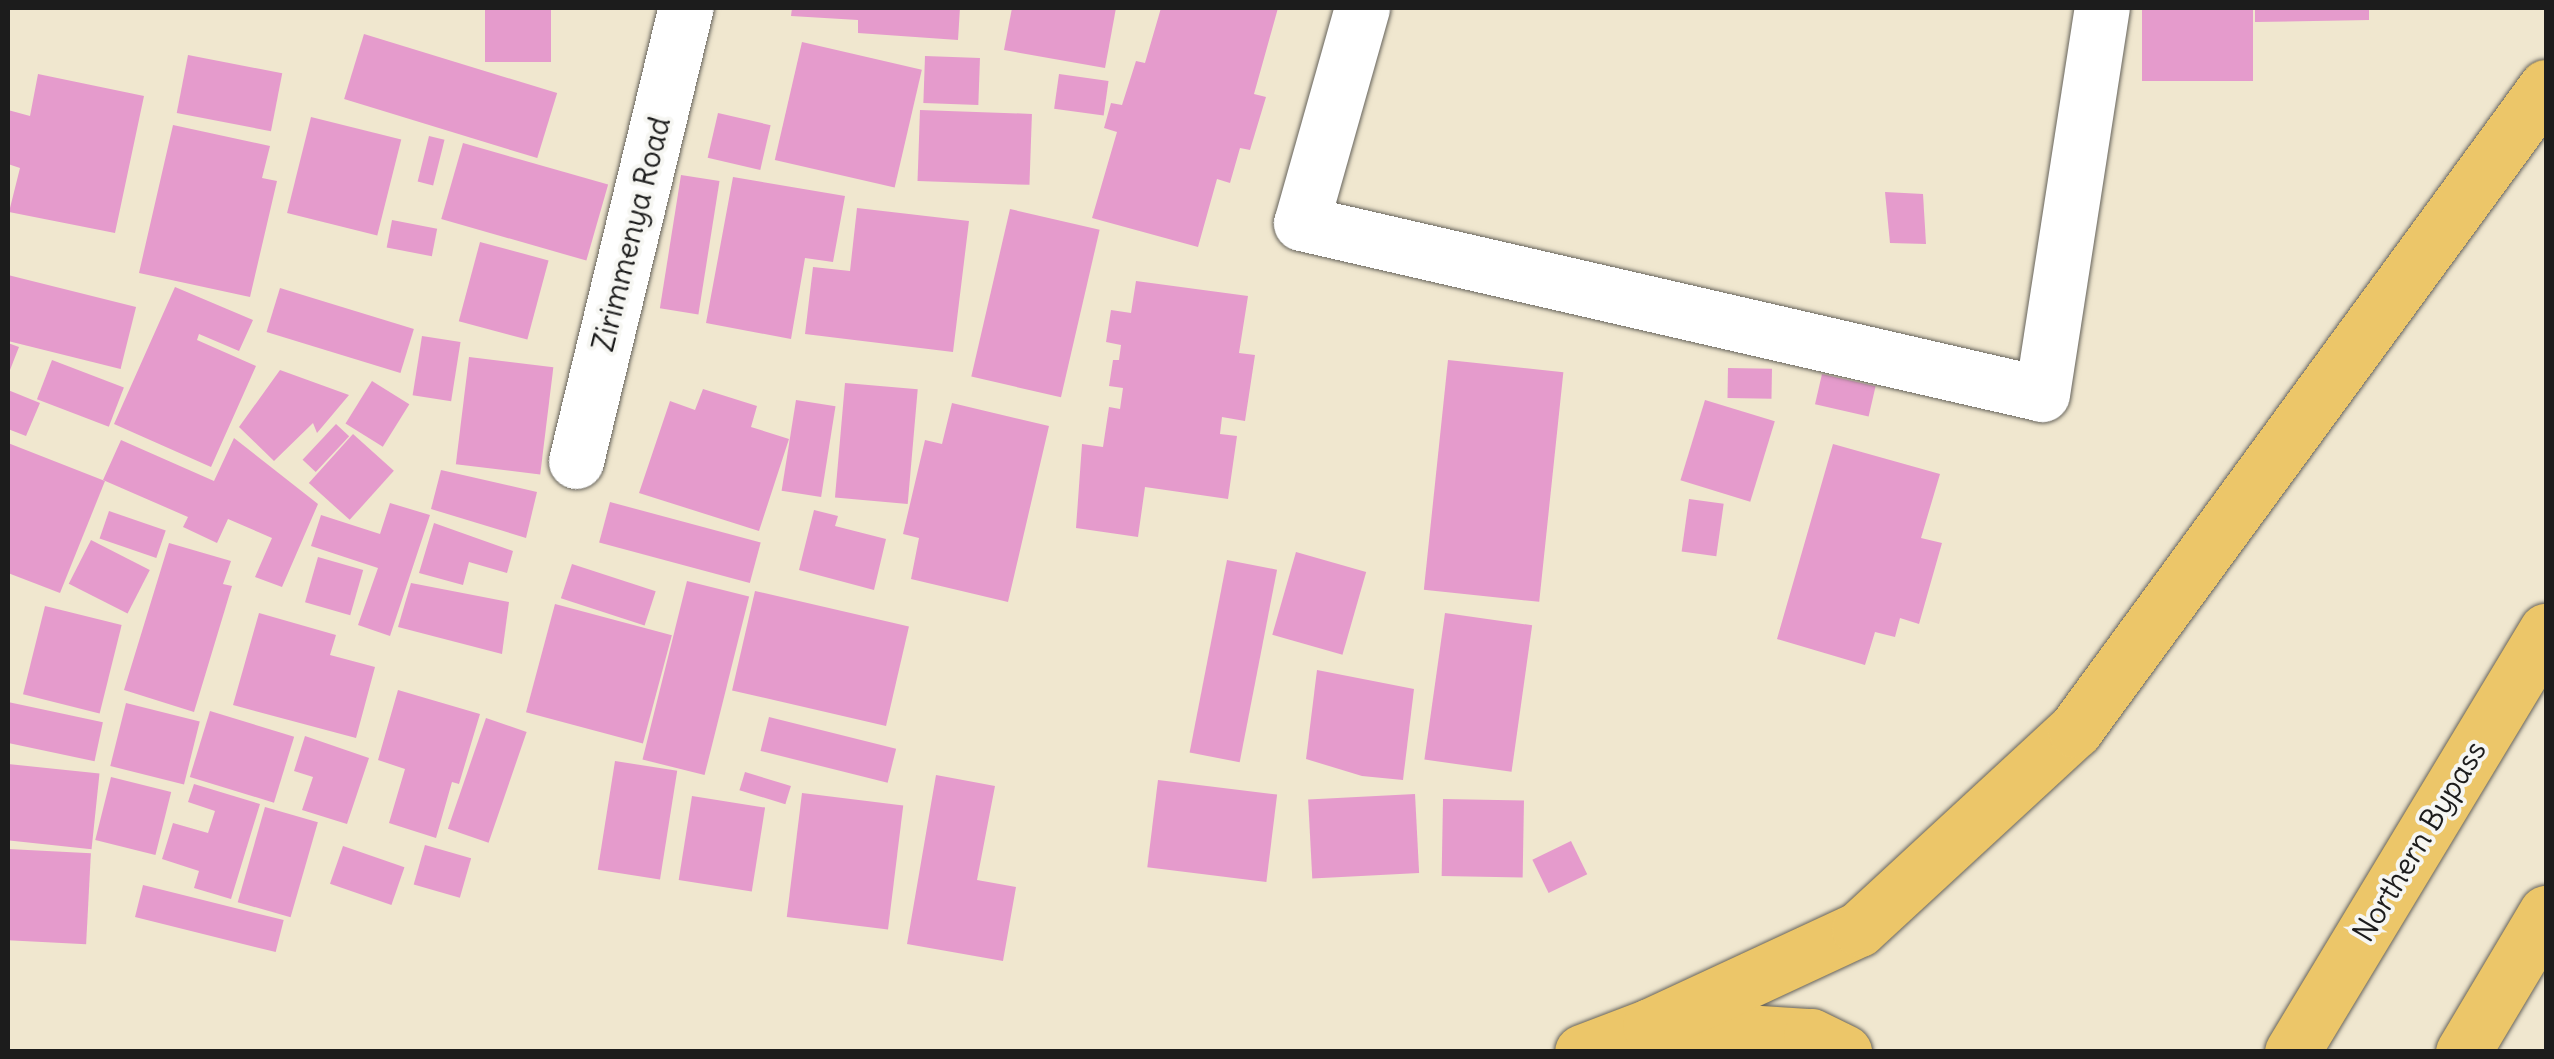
<!DOCTYPE html>
<html>
<head>
<meta charset="utf-8">
<style>
  body { margin:0 }
  #map { position:relative; width:2554px; height:1059px; overflow:hidden; background:#f0e7cf; font-family:Delius,sans-serif }
  div>[style] { position:absolute }
  .building>* { inset:0; background:#e59bcc; transform-origin:0 0 }
  .roads { filter:drop-shadow(0 0 2px #66635b) drop-shadow(0 0 2px #66635b) }
  .minor>* { height:55px; margin:-27.5px; padding:0 27.5px; transform-origin:27.5px; border-radius:27.5px; background:#fff }
  .primary>* { height:55px; margin:-27.5px; padding:0 27.5px; transform-origin:27.5px; border-radius:27.5px; background:#ecc669 }
  .motorway>* { height:55px; margin:-27.5px; padding:0 27.5px; transform-origin:27.5px; border-radius:27.5px; background:#ecc669 }
  span { translate:-50% -50%; white-space:nowrap; text-align:center; line-height:1.15; -webkit-text-stroke:8px #f6f6f2; paint-order:stroke }
  .street-label { font-size:30px; color:#1c1c1c }
  .frame { position:absolute; inset:0; border:10px solid #1c1c1c; pointer-events:none }
</style>
</head>
<body>
<div id="map">
  <div class="building">
    <div style="left:485px;top:8px;width:66px;height:54px"></div>
    <div style="clip-path:polygon(792px 8px,960px 8px,958px 40px,858px 33px,858px 20px,791px 16px)"></div>
    <div style="clip-path:polygon(1012px 8px,1116px 8px,1105px 68px,1004px 50px)"></div>
    <div style="clip-path:polygon(1161px 8px,1278px 8px,1254px 94px,1266px 97px,1250px 150px,1240px 148px,1230px 183px,1217px 179px,1198px 247px,1092px 218px,1117px 132px,1104px 128px,1111px 103px,1122px 105px,1136px 61px,1145px 63px)"></div>
    <div style="left:2142px;top:8px;width:111px;height:73px"></div>
    <div style="clip-path:polygon(2255px 8px,2369px 8px,2369px 20px,2255px 22px)"></div>
    <div style="left:364px;top:34px;width:202px;height:68px;rotate:17deg"></div>
    <div style="left:802px;top:42px;width:123px;height:121px;rotate:13deg"></div>
    <div style="left:188px;top:55px;width:96px;height:59px;rotate:11deg"></div>
    <div style="left:925px;top:56px;width:55px;height:47px;rotate:2deg"></div>
    <div style="clip-path:polygon(38px 74px,144px 96px,115px 233px,9px 212px,20px 168px,8px 164px,8px 110px,30px 116px)"></div>
    <div style="left:1059px;top:74px;width:50px;height:35px;rotate:8deg"></div>
    <div style="left:920px;top:110px;width:112px;height:71px;rotate:2deg"></div>
    <div style="left:718px;top:113px;width:54px;height:46px;rotate:13deg"></div>
    <div style="left:311px;top:117px;width:93px;height:99px;rotate:14deg"></div>
    <div style="clip-path:polygon(173px 125px,270px 146px,262px 178px,277px 181px,250px 297px,139px 273px)"></div>
    <div style="left:429px;top:136px;width:16px;height:47px;rotate:14deg"></div>
    <div style="left:463px;top:143px;width:151px;height:79px;rotate:16deg"></div>
    <div style="left:681px;top:175px;width:39px;height:135px;rotate:9deg"></div>
    <div style="clip-path:polygon(733px 177px,845px 196px,833px 262px,805px 258px,791px 339px,706px 323px)"></div>
    <div style="clip-path:polygon(1885px 192px,1923px 194px,1926px 244px,1890px 243px)"></div>
    <div style="clip-path:polygon(857px 208px,969px 221px,953px 352px,805px 334px,813px 267px,850px 271px)"></div>
    <div style="left:1010px;top:209px;width:92px;height:172px;rotate:13deg"></div>
    <div style="left:392px;top:220px;width:46px;height:28px;rotate:11deg"></div>
    <div style="left:480px;top:242px;width:71px;height:82px;rotate:15deg"></div>
    <div style="left:8px;top:275px;width:132px;height:64px;rotate:14deg"></div>
    <div style="clip-path:polygon(1136px 281px,1248px 296px,1239px 353px,1255px 355px,1245px 421px,1222px 417px,1220px 434px,1237px 436px,1228px 499px,1145px 487px,1138px 537px,1076px 528px,1082px 444px,1103px 447px,1109px 407px,1120px 409px,1123px 388px,1109px 386px,1113px 360px,1119px 360px,1121px 345px,1106px 342px,1111px 310px,1131px 313px)"></div>
    <div style="clip-path:polygon(175px 287px,253px 320px,239px 351px,199px 334px,197px 340px,256px 366px,211px 467px,114px 424px)"></div>
    <div style="left:280px;top:288px;width:140px;height:46px;rotate:17deg"></div>
    <div style="left:422px;top:336px;width:39px;height:60px;rotate:9deg"></div>
    <div style="clip-path:polygon(8px 343px,19px 347px,10px 370px,8px 369px)"></div>
    <div style="left:469px;top:357px;width:85px;height:108px;rotate:7deg"></div>
    <div style="left:52px;top:360px;width:77px;height:42px;rotate:21deg"></div>
    <div style="left:1448px;top:360px;width:116px;height:231px;rotate:6deg"></div>
    <div style="left:1728px;top:368px;width:44px;height:30px;rotate:1deg"></div>
    <div style="clip-path:polygon(280px 370px,349px 395px,317px 433px,313px 423px,274px 461px,239px 427px)"></div>
    <div style="left:1822px;top:374px;width:55px;height:31px;rotate:13deg"></div>
    <div style="left:372px;top:381px;width:44px;height:50px;rotate:32deg"></div>
    <div style="left:845px;top:383px;width:73px;height:115px;rotate:5deg"></div>
    <div style="clip-path:polygon(703px 389px,757px 406px,751px 427px,789px 439px,759px 531px,639px 493px,670px 401px,695px 410px)"></div>
    <div style="clip-path:polygon(8px 390px,40px 403px,26px 436px,8px 429px)"></div>
    <div style="left:796px;top:400px;width:40px;height:92px;rotate:9deg"></div>
    <div style="left:1705px;top:400px;width:73px;height:84px;rotate:17deg"></div>
    <div style="clip-path:polygon(952px 403px,1049px 426px,1008px 602px,911px 579px,919px 538px,903px 534px,925px 440px,942px 444px)"></div>
    <div style="left:336px;top:424px;width:18px;height:49px;rotate:43deg"></div>
    <div style="left:353px;top:434px;width:55px;height:66px;rotate:42deg"></div>
    <div style="clip-path:polygon(234px 438px,318px 504px,282px 587px,255px 577px,272px 538px,228px 519px,217px 543px,183px 527px,188px 517px,103px 480px,121px 440px,214px 481px)"></div>
    <div style="clip-path:polygon(8px 443px,105px 481px,60px 593px,8px 573px)"></div>
    <div style="clip-path:polygon(1833px 444px,1940px 474px,1921px 538px,1942px 543px,1919px 624px,1900px 618px,1895px 637px,1875px 632px,1865px 665px,1777px 639px)"></div>
    <div style="clip-path:polygon(441px 470px,537px 492px,526px 538px,431px 509px)"></div>
    <div style="left:1689px;top:499px;width:35px;height:53px;rotate:8deg"></div>
    <div style="left:610px;top:502px;width:156px;height:42px;rotate:15deg"></div>
    <div style="clip-path:polygon(390px 503px,430px 515px,390px 636px,358px 625px,378px 568px,311px 546px,321px 515px,380px 534px)"></div>
    <div style="clip-path:polygon(814px 510px,838px 516px,835px 526px,886px 539px,874px 590px,799px 570px)"></div>
    <div style="left:109px;top:511px;width:60px;height:29px;rotate:19deg"></div>
    <div style="clip-path:polygon(434px 523px,513px 551px,507px 573px,469px 562px,463px 585px,419px 573px)"></div>
    <div style="left:91px;top:540px;width:66px;height:49px;rotate:27deg"></div>
    <div style="clip-path:polygon(169px 543px,231px 561px,223px 584px,232px 586px,194px 712px,124px 690px)"></div>
    <div style="left:1296px;top:552px;width:73px;height:86px;rotate:16deg"></div>
    <div style="left:318px;top:557px;width:47px;height:47px;rotate:16deg"></div>
    <div style="left:1227px;top:560px;width:51px;height:196px;rotate:11deg"></div>
    <div style="left:572px;top:564px;width:88px;height:36px;rotate:18deg"></div>
    <div style="left:687px;top:581px;width:64px;height:184px;rotate:14deg"></div>
    <div style="clip-path:polygon(411px 583px,509px 602px,502px 654px,398px 627px)"></div>
    <div style="left:755px;top:591px;width:158px;height:102px;rotate:13deg"></div>
    <div style="left:555px;top:604px;width:121px;height:112px;rotate:15deg"></div>
    <div style="left:45px;top:606px;width:79px;height:91px;rotate:14deg"></div>
    <div style="clip-path:polygon(259px 613px,336px 635px,330px 655px,375px 667px,356px 738px,233px 705px)"></div>
    <div style="left:1445px;top:613px;width:88px;height:148px;rotate:8deg"></div>
    <div style="clip-path:polygon(1317px 670px,1414px 689px,1403px 780px,1362px 776px,1306px 759px)"></div>
    <div style="clip-path:polygon(398px 690px,480px 714px,459px 784px,452px 782px,436px 838px,389px 823px,405px 769px,378px 760px)"></div>
    <div style="left:8px;top:702px;width:97px;height:40px;rotate:12deg"></div>
    <div style="left:126px;top:703px;width:76px;height:65px;rotate:14deg"></div>
    <div style="left:210px;top:711px;width:88px;height:69px;rotate:17deg"></div>
    <div style="left:769px;top:717px;width:131px;height:35px;rotate:14deg"></div>
    <div style="left:486px;top:718px;width:43px;height:117px;rotate:19deg"></div>
    <div style="clip-path:polygon(305px 736px,369px 758px,347px 824px,302px 810px,313px 777px,294px 771px)"></div>
    <div style="left:615px;top:761px;width:63px;height:110px;rotate:9deg"></div>
    <div style="left:8px;top:764px;width:92px;height:76px;rotate:6deg"></div>
    <div style="left:745px;top:772px;width:48px;height:19px;rotate:17deg"></div>
    <div style="clip-path:polygon(936px 775px,995px 786px,977px 880px,1016px 887px,1003px 961px,907px 944px)"></div>
    <div style="left:111px;top:777px;width:62px;height:65px;rotate:14deg"></div>
    <div style="left:1158px;top:780px;width:120px;height:88px;rotate:7deg"></div>
    <div style="clip-path:polygon(194px 784px,260px 804px,231px 899px,194px 888px,199px 871px,162px 859px,173px 823px,208px 833px,215px 811px,188px 802px)"></div>
    <div style="left:802px;top:793px;width:102px;height:125px;rotate:7deg"></div>
    <div style="left:1415px;top:794px;width:79px;height:107px;rotate:87deg"></div>
    <div style="left:692px;top:796px;width:74px;height:85px;rotate:9deg"></div>
    <div style="left:1443px;top:799px;width:81px;height:77px;rotate:1deg"></div>
    <div style="left:265px;top:807px;width:55px;height:99px;rotate:16deg"></div>
    <div style="left:1571px;top:841px;width:37px;height:43px;rotate:64deg"></div>
    <div style="left:425px;top:845px;width:48px;height:41px;rotate:16deg"></div>
    <div style="left:343px;top:846px;width:65px;height:40px;rotate:19deg"></div>
    <div style="left:8px;top:849px;width:83px;height:91px;rotate:3deg"></div>
    <div style="left:143px;top:885px;width:145px;height:33px;rotate:14deg"></div>
  </div>
  <div class="roads">
    <div class="minor">
      <div style="left:1362px;top:8px;width:223px;rotate:105.8deg"></div>
      <div style="left:1301px;top:223px;width:760px;rotate:12.99deg"></div>
      <div style="left:2042px;top:394px;width:391px;rotate:-81.2deg"></div>
      <div style="left:576px;top:461px;width:466px;rotate:-76.4deg"></div>
    </div>
    <div class="primary">
      <div style="left:1582px;top:1052px;width:73px;rotate:-20.9deg"></div>
      <div style="left:1650px;top:1026px;width:161px;rotate:3.6deg"></div>
      <div style="left:1811px;top:1036px;width:37px;rotate:26deg"></div>
    </div>
    <div class="motorway">
      <div style="left:1650px;top:1026px;width:230px;rotate:-24.9deg"></div>
      <div style="left:1859px;top:929px;width:294px;rotate:-42.7deg"></div>
      <div style="left:2075px;top:730px;width:797px;rotate:-53.78deg"></div>
      <div style="left:2292px;top:1052px;width:492px;rotate:-58.9deg"></div>
      <div style="left:2463px;top:1052px;width:162px;rotate:-59.2deg"></div>
    </div>
  </div>
  <div class="street-label">
    <span style="left:631px;top:234px;rotate:-76deg">Zirimmenya Road</span>
    <span style="left:2419px;top:841px;rotate:-59deg">Northern Bypass</span>
  </div>
  <div class="frame"></div>
</div>
</body>
</html>
